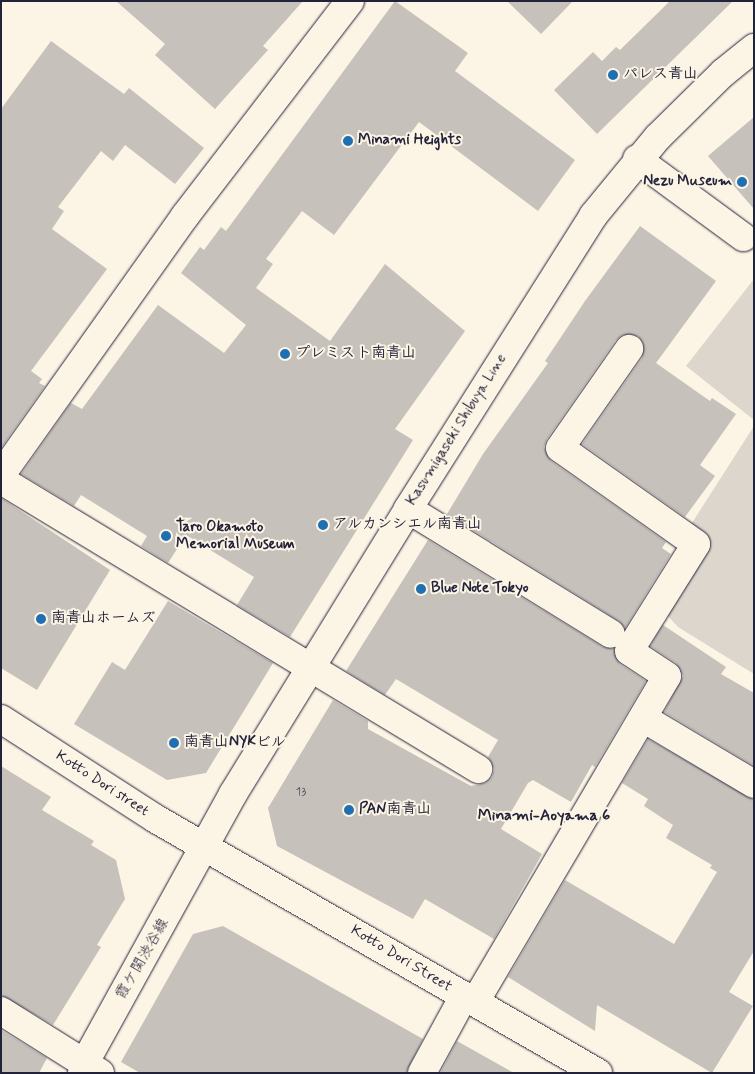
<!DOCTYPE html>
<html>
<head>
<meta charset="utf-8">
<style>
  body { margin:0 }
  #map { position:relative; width:755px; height:1074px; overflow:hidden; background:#fcf5e5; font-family:Mynerve,"Klee One",sans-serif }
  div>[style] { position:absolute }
  .green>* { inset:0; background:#dcd6cc }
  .building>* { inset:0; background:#c6c1bb }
  .roads { filter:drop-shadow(0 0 1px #22223b) drop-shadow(0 0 1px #22223b) }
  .minor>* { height:28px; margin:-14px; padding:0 14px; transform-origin:14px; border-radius:14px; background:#fcf5e5 }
  .major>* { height:28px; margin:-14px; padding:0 14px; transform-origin:14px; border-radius:14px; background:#fcf5e5 }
  .dots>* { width:14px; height:14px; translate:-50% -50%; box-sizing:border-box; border:2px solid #fcf5e5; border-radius:50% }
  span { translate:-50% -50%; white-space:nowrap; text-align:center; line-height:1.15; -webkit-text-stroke:4px #fcf5e5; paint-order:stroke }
  .number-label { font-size:12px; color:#4b4a5b }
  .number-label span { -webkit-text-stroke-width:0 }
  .poi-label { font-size:15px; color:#22223b; font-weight:700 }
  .left { translate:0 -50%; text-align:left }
  .right { translate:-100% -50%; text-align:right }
  .street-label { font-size:15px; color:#22223b }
  .neighbourhood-label { font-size:16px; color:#22223b; font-weight:700 }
  .frame { position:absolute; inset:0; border:2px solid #22223b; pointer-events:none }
</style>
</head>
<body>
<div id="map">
  <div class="green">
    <div style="clip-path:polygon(754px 279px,754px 420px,686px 366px)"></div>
    <div style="clip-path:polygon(754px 426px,754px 674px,678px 627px,668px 616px,665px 608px,709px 540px,690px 526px)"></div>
  </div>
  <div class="building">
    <div style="clip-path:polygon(116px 1px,303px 1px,263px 46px,268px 50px,215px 109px,155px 55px,165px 44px)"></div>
    <div style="clip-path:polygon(395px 1px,468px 53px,455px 71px,575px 160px,538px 211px,419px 122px,334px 235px,302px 211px,266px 259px,273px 264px,256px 288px,330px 341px,385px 264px,465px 331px,395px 429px,413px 440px,290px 637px,237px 605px,254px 577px,186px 535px,168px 563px,141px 546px,147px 536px,81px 495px,74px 506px,21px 474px,71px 403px,82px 409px,158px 305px,224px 353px,246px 325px,181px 273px,200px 247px,204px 250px,221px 227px,226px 231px)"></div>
    <div style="clip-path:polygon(507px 1px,573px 1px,541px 34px)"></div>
    <div style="clip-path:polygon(670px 1px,733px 1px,597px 134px,554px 90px,593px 52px,602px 61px,616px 47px,620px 50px)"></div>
    <div style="clip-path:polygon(51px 41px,124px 94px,129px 88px,204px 148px,175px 184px,125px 145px,113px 161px,101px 151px,58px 207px,64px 211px,52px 229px,107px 269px,31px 371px,42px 379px,39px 383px,45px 386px,1px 448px,1px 109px)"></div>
    <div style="clip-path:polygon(754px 117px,754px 209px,708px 156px)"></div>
    <div style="clip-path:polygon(640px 226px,716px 281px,656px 363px,710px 401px,712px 398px,736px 414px,700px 465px,715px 476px,685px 517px,582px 444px,642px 358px,643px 343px,638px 336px,623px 335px,616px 340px,547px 439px,544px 447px,551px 461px,666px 542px,662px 548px,671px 554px,625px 628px,619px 621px,447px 514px,483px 454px,548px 363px,545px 361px,585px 301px)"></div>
    <div style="clip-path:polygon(1px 498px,110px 570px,37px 690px,1px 668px)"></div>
    <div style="clip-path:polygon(428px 540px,603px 647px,614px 649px,620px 664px,646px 681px,595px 767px,592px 765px,571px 802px,533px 780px,528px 783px,501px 829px,542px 854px,494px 939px,425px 899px,413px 919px,277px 846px,268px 808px,333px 700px,368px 721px,368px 729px,471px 786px,485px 783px,492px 777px,494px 769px,488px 757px,498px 740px,396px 679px,385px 695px,346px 671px)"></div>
    <div style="clip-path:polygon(168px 601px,273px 663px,206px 773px,167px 780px,74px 724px,112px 662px,125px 670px)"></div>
    <div style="clip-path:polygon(663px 625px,726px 667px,721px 674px,754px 693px,754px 766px,664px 712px,683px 676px,676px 663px,650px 646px)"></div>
    <div style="clip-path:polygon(648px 739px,754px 800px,754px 951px,729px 992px,753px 1006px,712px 1073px,597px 1005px,595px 1031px,508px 977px,565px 880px,674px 944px,717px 872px,710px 868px,712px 865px,666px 838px,673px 825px,644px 806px,648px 799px,622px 783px)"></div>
    <div style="clip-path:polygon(1px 766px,51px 797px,42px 810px,94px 841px,91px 845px,116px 860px,125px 899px,97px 945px,101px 947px,53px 1025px,1px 995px)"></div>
    <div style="clip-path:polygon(223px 926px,423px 1039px,406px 1073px,140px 1073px,121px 1062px,193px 934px)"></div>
    <div style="clip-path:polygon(1px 1030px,47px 1058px,39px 1073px,1px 1073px)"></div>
    <div style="clip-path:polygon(457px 1041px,514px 1073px,440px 1073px)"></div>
  </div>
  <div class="roads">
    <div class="minor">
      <div style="left:637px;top:159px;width:132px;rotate:36.3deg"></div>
      <div style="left:1px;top:475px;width:318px;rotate:-54.6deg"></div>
      <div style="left:185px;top:216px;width:271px;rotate:-52.5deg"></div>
      <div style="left:1px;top:480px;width:558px;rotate:31.21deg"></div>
      <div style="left:408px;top:509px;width:238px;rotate:31.6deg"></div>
      <div style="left:643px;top:718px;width:129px;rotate:30.7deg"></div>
      <div style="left:1px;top:719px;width:184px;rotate:32.8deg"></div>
      <div style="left:156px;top:819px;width:510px;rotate:29.88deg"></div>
      <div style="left:475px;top:1002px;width:378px;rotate:-59.5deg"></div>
      <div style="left:667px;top:676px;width:45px;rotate:-146.7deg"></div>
      <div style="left:629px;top:651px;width:126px;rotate:-57.9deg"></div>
      <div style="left:696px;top:544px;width:166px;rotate:-144.8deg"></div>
      <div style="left:560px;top:448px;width:121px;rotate:-55.1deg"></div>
      <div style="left:1px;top:1011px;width:117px;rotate:32.1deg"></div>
      <div style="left:422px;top:1073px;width:88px;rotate:-61.4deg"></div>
    </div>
    <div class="major">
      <div style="left:82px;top:1073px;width:19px;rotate:-69deg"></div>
      <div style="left:89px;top:1055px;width:298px;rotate:-61.1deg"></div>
      <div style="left:233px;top:794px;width:334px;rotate:-58.4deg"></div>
      <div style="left:408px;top:509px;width:347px;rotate:-57.7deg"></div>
      <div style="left:593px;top:216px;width:102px;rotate:-50.6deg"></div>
      <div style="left:658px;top:137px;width:91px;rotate:-44.6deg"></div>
      <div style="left:723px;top:73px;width:40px;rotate:-39deg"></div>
    </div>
  </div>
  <div class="dots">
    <div style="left:613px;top:75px;background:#1f6fb2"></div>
    <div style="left:348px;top:141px;background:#1f6fb2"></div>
    <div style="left:742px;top:182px;background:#1f6fb2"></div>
    <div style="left:285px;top:354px;background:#1f6fb2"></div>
    <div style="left:323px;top:525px;background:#1f6fb2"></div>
    <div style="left:166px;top:536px;background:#1f6fb2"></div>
    <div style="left:421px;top:589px;background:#1f6fb2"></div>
    <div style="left:41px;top:619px;background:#1f6fb2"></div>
    <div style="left:174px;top:743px;background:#1f6fb2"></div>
    <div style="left:349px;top:810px;background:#1f6fb2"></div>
  </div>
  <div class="number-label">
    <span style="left:301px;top:793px">13</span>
  </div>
  <div class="poi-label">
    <span class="left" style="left:623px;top:75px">パレス青山</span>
    <span class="left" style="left:358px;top:141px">Minami Heights</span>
    <span class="right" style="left:732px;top:182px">Nezu Museum</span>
    <span class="left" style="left:295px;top:354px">プレミスト南青山</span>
    <span class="left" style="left:333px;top:525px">アルカンシエル南青山</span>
    <span class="left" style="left:176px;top:536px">Taro Okamoto<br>Memorial Museum</span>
    <span class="left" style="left:431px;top:589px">Blue Note Tokyo</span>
    <span class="left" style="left:51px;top:619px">南青山ホームズ</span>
    <span class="left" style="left:184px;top:743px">南青山NYKビル</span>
    <span class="left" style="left:359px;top:810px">PAN南青山</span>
  </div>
  <div class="street-label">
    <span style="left:457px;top:430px;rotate:-58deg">Kasumigaseki Shibuya Line</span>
    <span style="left:102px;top:784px;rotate:33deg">Kotto Dori street</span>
    <span style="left:143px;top:959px;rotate:-60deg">霞ケ関渋谷線</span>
    <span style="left:401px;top:959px;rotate:31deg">Kotto Dori Street</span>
  </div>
  <div class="neighbourhood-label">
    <span style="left:544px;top:816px">Minami-Aoyama 6</span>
  </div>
  <div class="frame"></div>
</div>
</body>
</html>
